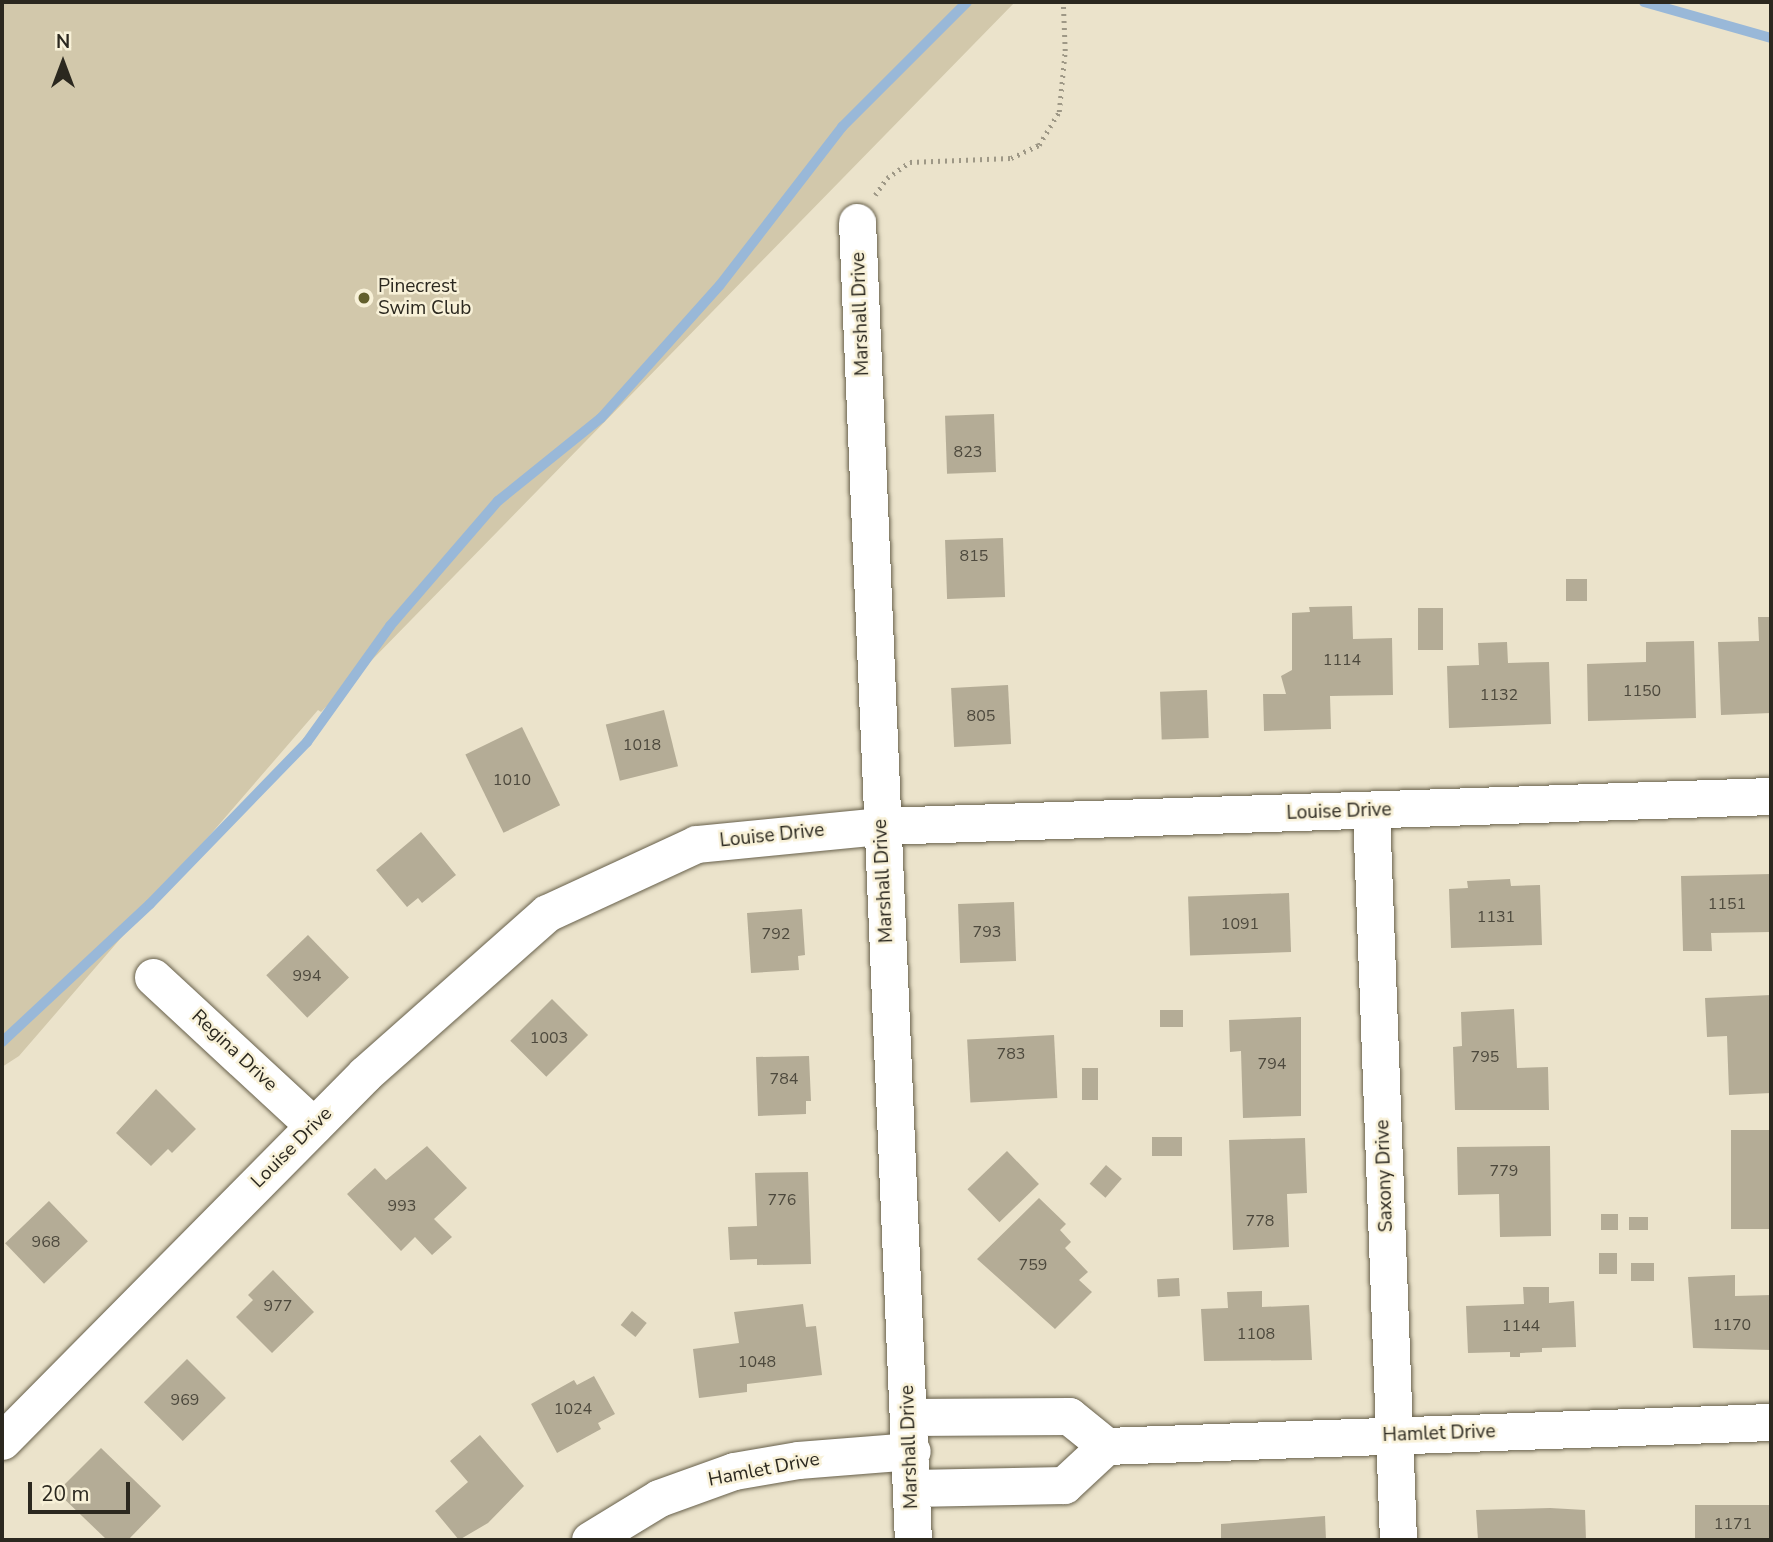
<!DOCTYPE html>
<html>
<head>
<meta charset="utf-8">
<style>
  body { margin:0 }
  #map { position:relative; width:1773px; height:1542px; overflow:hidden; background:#ebe3cb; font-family:"Nunito Sans",sans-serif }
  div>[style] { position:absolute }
  .green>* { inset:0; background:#d2c8ab }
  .stream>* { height:10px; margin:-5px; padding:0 5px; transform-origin:5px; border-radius:5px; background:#99b8d8 }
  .building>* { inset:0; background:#b4ac96; transform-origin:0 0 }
  .path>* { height:4.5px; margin-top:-2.25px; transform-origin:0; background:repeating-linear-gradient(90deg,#9e9886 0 2px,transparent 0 7px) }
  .roads { filter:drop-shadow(0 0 2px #67604b) drop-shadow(0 0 2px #67604b) }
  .street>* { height:37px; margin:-18.5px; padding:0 18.5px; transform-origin:18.5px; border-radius:18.5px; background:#fff }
  .dots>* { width:19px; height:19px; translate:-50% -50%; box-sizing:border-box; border:4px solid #f8f1d8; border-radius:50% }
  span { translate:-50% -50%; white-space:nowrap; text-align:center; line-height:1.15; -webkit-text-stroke:5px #f8f1d8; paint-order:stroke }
  .number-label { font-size:16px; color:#4d493d }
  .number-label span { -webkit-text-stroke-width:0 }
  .poi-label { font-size:19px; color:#2b281f }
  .left { translate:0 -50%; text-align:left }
  .street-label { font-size:19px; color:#2b281f }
  .frame { position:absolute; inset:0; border:4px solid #2b281f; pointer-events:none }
  .north { position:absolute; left:28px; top:28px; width:70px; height:70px; -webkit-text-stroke:5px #f8f1d8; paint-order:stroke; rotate:0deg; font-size:19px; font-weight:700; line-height:28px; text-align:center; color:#2b281f }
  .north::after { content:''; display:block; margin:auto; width:24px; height:32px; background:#2b281f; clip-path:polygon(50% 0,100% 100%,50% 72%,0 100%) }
  .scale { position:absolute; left:28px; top:1482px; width:102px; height:32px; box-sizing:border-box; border:4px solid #2b281f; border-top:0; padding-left:9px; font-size:21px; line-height:24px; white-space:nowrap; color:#2b281f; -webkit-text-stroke:5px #f8f1d8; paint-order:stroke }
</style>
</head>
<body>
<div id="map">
  <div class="green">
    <div style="clip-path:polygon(2px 2px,1015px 2px,367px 665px,321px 712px,318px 710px,19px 1056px,2px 1067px)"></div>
  </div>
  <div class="stream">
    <div style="left:1644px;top:2px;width:132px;rotate:15.8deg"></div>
    <div style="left:2px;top:1042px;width:202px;rotate:-43deg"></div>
    <div style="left:150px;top:904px;width:226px;rotate:-45.9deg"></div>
    <div style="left:307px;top:742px;width:143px;rotate:-54.4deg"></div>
    <div style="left:390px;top:626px;width:165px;rotate:-49.2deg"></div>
    <div style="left:498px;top:501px;width:132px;rotate:-38.9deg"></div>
    <div style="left:601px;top:418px;width:178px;rotate:-48.2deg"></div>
    <div style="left:720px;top:285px;width:200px;rotate:-52.3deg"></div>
    <div style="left:842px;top:127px;width:177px;rotate:-45deg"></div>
  </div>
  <div class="building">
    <div style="left:994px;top:414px;width:58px;height:49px;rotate:88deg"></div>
    <div style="left:1003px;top:538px;width:59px;height:58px;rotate:88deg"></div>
    <div style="left:1566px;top:579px;width:21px;height:22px"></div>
    <div style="clip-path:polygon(1352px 606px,1353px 639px,1392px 638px,1393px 695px,1330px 696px,1331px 729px,1264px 731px,1263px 694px,1286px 694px,1281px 676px,1292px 670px,1292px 613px,1310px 612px,1309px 607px)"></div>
    <div style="left:1418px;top:608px;width:25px;height:42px"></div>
    <div style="clip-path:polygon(1758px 617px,1771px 617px,1771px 713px,1721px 715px,1718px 642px,1759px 641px)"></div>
    <div style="clip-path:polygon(1694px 641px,1696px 718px,1588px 721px,1587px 664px,1646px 662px,1646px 642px)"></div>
    <div style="clip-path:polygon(1507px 642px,1508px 663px,1549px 662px,1551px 724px,1449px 728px,1447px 666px,1479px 665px,1478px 643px)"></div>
    <div style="left:1008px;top:685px;width:59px;height:57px;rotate:87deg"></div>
    <div style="left:1207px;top:690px;width:48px;height:47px;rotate:88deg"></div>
    <div style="left:664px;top:710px;width:58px;height:60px;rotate:76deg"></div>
    <div style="left:522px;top:727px;width:87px;height:63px;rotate:64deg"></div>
    <div style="clip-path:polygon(421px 832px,456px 875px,422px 903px,418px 898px,407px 907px,376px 870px)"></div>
    <div style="clip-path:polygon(1771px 874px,1771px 932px,1711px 933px,1712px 951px,1683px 951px,1681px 876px)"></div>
    <div style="clip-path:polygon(1510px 879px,1511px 886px,1540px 885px,1542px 945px,1451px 948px,1449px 889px,1468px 888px,1467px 881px)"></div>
    <div style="left:1289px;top:893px;width:59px;height:101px;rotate:88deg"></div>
    <div style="left:1014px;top:902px;width:59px;height:56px;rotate:88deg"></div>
    <div style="clip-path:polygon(802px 909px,805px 955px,798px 956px,799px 970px,751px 973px,747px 913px)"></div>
    <div style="left:308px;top:935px;width:59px;height:58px;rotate:46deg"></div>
    <div style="clip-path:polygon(1771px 995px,1771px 1093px,1729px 1095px,1727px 1036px,1707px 1037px,1705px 998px)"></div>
    <div style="left:552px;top:999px;width:51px;height:59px;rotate:45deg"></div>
    <div style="clip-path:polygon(1514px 1009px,1517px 1068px,1548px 1067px,1549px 1110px,1455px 1110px,1453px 1047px,1462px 1046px,1461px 1012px)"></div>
    <div style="left:1160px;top:1010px;width:23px;height:17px"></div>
    <div style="clip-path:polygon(1301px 1017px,1301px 1116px,1243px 1118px,1241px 1051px,1230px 1052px,1229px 1020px)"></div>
    <div style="left:1054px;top:1035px;width:63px;height:87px;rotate:87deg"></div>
    <div style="clip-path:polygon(809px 1056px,811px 1101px,806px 1101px,806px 1114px,758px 1116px,756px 1057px)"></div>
    <div style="left:1082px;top:1068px;width:16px;height:32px"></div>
    <div style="clip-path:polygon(156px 1089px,196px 1129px,172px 1153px,168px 1149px,151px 1166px,116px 1133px)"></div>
    <div style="left:1771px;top:1130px;width:99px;height:40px;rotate:90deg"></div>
    <div style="left:1182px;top:1137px;width:19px;height:30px;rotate:90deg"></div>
    <div style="clip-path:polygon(1305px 1138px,1307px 1193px,1287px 1194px,1289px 1247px,1233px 1250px,1229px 1140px)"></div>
    <div style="clip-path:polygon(427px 1146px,467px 1188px,434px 1219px,452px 1237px,432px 1255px,415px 1237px,401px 1251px,347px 1194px,375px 1168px,386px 1180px)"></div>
    <div style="clip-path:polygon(1550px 1146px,1551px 1236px,1500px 1237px,1499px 1194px,1458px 1195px,1457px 1147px)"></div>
    <div style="left:1007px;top:1151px;width:46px;height:55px;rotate:46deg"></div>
    <div style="left:1106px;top:1165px;width:21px;height:25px;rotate:41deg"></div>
    <div style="clip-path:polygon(808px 1172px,811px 1264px,757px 1265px,757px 1259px,730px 1260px,728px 1227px,757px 1226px,755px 1173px)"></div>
    <div style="clip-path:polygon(1039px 1198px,1066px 1224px,1060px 1230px,1071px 1242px,1065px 1248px,1088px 1272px,1079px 1280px,1092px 1292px,1055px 1329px,977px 1259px)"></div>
    <div style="left:49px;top:1201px;width:56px;height:61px;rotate:46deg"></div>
    <div style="left:1601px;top:1214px;width:17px;height:16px"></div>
    <div style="left:1629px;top:1217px;width:19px;height:13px"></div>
    <div style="left:1599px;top:1253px;width:18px;height:21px"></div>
    <div style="left:1631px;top:1263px;width:23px;height:18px"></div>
    <div style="clip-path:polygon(273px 1270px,314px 1312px,272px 1353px,236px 1317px,253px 1300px,248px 1295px)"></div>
    <div style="clip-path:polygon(1735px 1275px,1735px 1296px,1771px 1295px,1771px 1350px,1693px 1348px,1688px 1277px)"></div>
    <div style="left:1179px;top:1278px;width:18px;height:22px;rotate:87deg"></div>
    <div style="clip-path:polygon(1523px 1287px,1549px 1287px,1549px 1303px,1574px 1301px,1576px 1347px,1542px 1348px,1542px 1352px,1520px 1353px,1520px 1357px,1510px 1357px,1510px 1352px,1468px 1353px,1466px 1306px,1524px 1304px)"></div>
    <div style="clip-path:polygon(1262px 1291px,1262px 1307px,1309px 1305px,1312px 1360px,1204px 1361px,1201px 1309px,1228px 1308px,1227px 1292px)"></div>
    <div style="clip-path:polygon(803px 1304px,806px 1327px,816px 1326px,822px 1375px,747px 1384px,747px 1392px,699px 1398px,693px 1349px,739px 1343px,734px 1312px)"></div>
    <div style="left:632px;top:1311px;width:19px;height:18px;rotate:39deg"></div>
    <div style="left:187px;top:1359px;width:55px;height:61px;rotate:45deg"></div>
    <div style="clip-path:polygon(594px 1376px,615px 1414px,598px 1423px,601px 1429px,557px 1453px,531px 1404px,574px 1380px,577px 1385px)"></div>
    <div style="clip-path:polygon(480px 1435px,524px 1486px,488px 1523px,459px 1540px,435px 1511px,468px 1482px,450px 1461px)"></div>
    <div style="clip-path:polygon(101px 1448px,161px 1506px,128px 1540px,107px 1540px,57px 1492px)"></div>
    <div style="left:1771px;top:1505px;width:35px;height:76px;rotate:90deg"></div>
    <div style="clip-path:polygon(1550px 1508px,1585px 1510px,1586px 1540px,1478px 1540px,1476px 1510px)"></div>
    <div style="clip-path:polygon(1325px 1516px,1326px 1540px,1221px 1540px,1221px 1524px)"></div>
  </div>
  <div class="path">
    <div style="left:875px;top:195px;width:21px;rotate:-55deg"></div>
    <div style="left:887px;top:178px;width:28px;rotate:-35deg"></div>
    <div style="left:910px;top:162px;width:101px;rotate:-2.3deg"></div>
    <div style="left:1011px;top:158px;width:31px;rotate:-25deg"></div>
    <div style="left:1039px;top:145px;width:39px;rotate:-59deg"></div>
    <div style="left:1059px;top:112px;width:61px;rotate:-84.4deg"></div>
    <div style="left:1065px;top:51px;width:49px;rotate:-92.3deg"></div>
  </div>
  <div class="roads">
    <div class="street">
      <div style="left:857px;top:222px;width:1319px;rotate:87.57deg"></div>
      <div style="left:1371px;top:811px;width:729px;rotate:87.88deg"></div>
      <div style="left:153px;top:977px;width:219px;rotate:42.8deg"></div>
      <div style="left:910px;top:1417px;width:159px;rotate:-0.4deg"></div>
      <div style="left:1069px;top:1416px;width:48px;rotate:39deg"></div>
      <div style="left:1106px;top:1446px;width:665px;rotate:-2.07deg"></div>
      <div style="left:2px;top:1441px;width:516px;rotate:-45.31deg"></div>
      <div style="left:365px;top:1074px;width:243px;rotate:-41.5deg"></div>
      <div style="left:547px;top:913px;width:164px;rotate:-24.8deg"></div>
      <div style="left:696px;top:844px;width:186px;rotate:-5.6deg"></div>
      <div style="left:881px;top:826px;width:891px;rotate:-1.93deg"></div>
      <div style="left:912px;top:1488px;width:152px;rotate:-1.1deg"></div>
      <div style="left:1064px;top:1485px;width:57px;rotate:-42.9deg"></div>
      <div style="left:590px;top:1540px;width:81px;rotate:-31.3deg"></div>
      <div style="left:659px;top:1498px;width:80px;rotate:-19.8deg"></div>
      <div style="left:734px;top:1471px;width:65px;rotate:-9.8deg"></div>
      <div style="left:798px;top:1460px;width:114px;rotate:-4.5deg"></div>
    </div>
  </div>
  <div class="dots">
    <div style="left:364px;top:298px;background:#635f2c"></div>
  </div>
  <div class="number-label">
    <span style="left:968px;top:452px">823</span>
    <span style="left:974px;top:556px">815</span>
    <span style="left:1342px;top:660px">1114</span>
    <span style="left:1642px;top:691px">1150</span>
    <span style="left:1499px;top:695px">1132</span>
    <span style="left:981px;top:716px">805</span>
    <span style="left:642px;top:745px">1018</span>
    <span style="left:512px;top:780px">1010</span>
    <span style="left:1727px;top:904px">1151</span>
    <span style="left:1496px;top:917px">1131</span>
    <span style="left:1240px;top:924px">1091</span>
    <span style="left:987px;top:932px">793</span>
    <span style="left:776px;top:934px">792</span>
    <span style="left:307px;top:976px">994</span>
    <span style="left:549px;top:1038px">1003</span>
    <span style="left:1011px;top:1054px">783</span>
    <span style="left:1485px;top:1057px">795</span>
    <span style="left:1272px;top:1064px">794</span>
    <span style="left:784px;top:1079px">784</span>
    <span style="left:1504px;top:1171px">779</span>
    <span style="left:782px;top:1200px">776</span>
    <span style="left:402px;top:1206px">993</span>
    <span style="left:1260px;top:1221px">778</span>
    <span style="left:46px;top:1242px">968</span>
    <span style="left:1033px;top:1265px">759</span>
    <span style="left:278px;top:1306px">977</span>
    <span style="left:1732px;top:1325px">1170</span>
    <span style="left:1521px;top:1326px">1144</span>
    <span style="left:1256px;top:1334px">1108</span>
    <span style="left:757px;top:1362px">1048</span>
    <span style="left:185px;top:1400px">969</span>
    <span style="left:573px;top:1409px">1024</span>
    <span style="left:1733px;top:1524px">1171</span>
  </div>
  <div class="poi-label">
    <span class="left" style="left:378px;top:298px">Pinecrest<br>Swim Club</span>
  </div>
  <div class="street-label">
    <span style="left:861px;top:314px;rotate:-92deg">Marshall Drive</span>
    <span style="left:1339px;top:812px;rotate:-2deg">Louise Drive</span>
    <span style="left:772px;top:836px;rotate:-6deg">Louise Drive</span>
    <span style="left:884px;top:881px;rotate:-93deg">Marshall Drive</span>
    <span style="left:234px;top:1051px;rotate:43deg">Regina Drive</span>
    <span style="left:292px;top:1148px;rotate:-45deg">Louise Drive</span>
    <span style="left:1385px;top:1176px;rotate:-92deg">Saxony Drive</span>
    <span style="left:1439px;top:1434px;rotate:-2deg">Hamlet Drive</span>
    <span style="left:910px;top:1447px;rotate:-92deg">Marshall Drive</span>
    <span style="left:764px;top:1470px;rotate:-11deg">Hamlet Drive</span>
  </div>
  <div class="frame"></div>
  <div class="north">N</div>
  <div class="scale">20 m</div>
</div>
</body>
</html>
